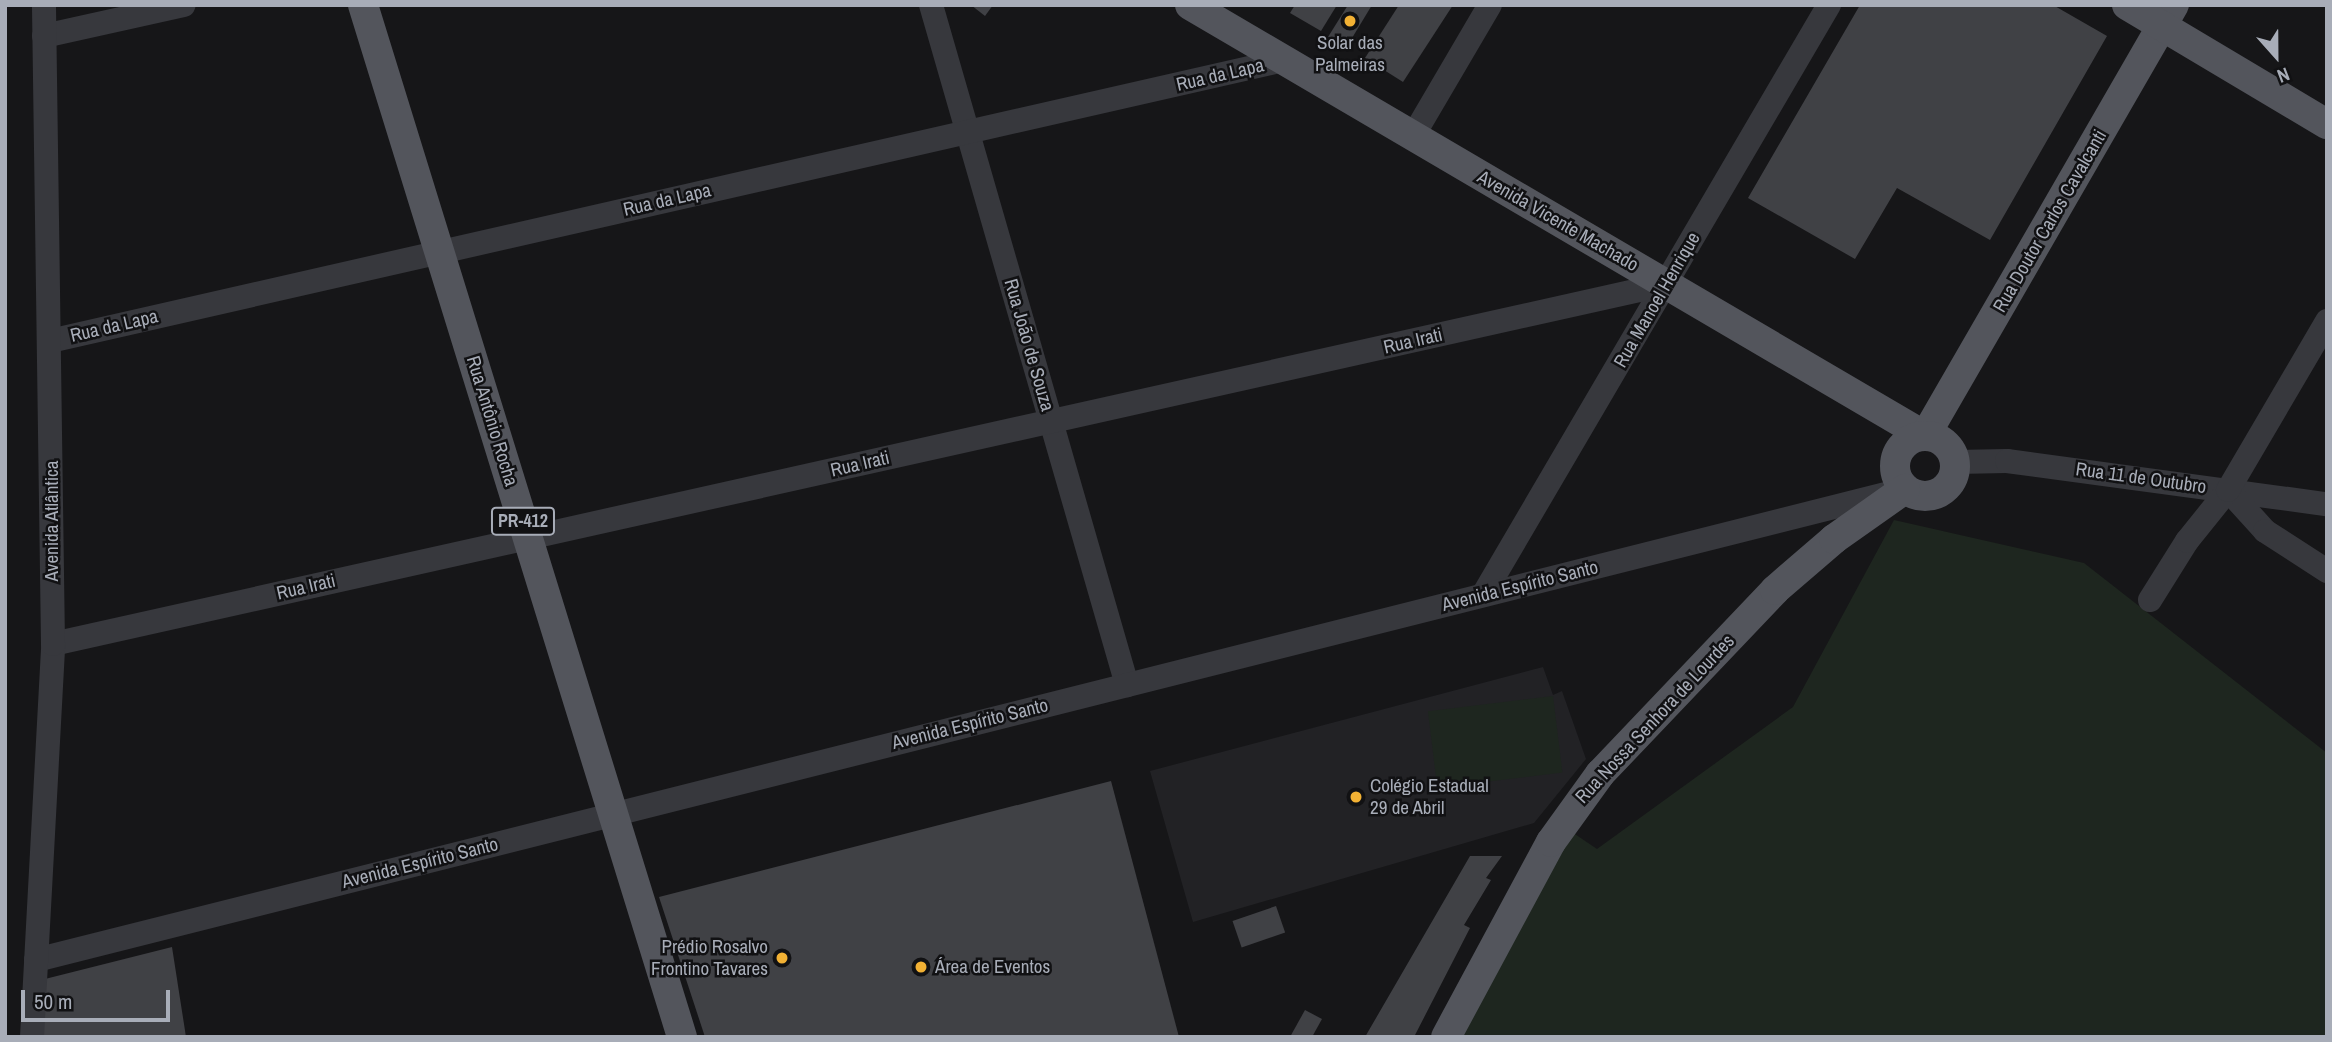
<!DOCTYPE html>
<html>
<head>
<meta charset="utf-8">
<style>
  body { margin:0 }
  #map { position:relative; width:2332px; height:1042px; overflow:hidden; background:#161618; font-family:"Archivo Narrow",sans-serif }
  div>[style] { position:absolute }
  .built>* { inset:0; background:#222225 }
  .green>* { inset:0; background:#1e261f; transform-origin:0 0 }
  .building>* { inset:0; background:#404145; transform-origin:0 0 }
  .minor>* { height:24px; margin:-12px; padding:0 12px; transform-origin:12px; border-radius:12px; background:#37383d }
  .major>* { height:30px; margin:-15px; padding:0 15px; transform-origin:15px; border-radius:15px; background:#53555c }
  .major>.ring { margin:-15px; padding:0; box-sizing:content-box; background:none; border:30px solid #53555c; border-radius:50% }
  .dots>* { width:19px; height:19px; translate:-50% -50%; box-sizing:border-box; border:4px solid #111113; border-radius:50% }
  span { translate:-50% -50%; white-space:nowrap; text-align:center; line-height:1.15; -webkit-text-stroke:5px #111113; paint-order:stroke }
  .shield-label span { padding:2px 5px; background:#111113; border:2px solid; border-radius:5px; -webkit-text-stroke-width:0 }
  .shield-label { font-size:18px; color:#a8adb8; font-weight:700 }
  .poi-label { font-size:19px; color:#a8adb8 }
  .left { translate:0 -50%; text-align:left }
  .right { translate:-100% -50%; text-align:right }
  .street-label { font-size:19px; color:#a8adb8 }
  .frame { position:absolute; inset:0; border:7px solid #a8adb8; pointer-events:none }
  .north { position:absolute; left:2241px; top:21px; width:70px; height:70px; -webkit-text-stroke:5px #111113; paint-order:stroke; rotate:159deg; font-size:19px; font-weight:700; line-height:28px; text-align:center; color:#a8adb8 }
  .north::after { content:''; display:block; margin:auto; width:24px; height:32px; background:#a8adb8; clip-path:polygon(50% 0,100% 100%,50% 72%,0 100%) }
  .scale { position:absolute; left:21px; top:990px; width:149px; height:32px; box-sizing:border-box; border:4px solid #a8adb8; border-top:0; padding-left:9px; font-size:21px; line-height:24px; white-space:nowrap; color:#a8adb8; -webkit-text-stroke:5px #111113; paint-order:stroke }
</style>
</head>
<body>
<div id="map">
  <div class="built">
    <div style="clip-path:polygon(1543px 667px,1553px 695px,1562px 691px,1586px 759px,1534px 823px,1193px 922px,1150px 771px)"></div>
  </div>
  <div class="green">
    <div style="clip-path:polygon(1894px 520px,2084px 563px,2327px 753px,2327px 1037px,1455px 1037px,1563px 826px,1597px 849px,1793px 707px)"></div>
    <div style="left:1553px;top:696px;width:77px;height:126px;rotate:83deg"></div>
  </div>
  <div class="building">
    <div style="clip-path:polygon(971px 5px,993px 5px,985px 16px)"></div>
    <div style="clip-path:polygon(1295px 5px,1337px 5px,1321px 31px,1290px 13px)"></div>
    <div style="clip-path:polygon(1348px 5px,1372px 5px,1346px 48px,1328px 37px)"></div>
    <div style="clip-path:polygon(1399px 5px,1453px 5px,1403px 82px,1365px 58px)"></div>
    <div style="clip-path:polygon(1860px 5px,2053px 5px,2107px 36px,1990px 240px,1897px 188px,1855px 259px,1748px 198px)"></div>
    <div style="clip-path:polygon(1111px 781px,1179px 1037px,705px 1037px,659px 897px)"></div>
    <div style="clip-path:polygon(1470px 856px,1502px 856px,1486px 878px,1491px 880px,1464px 925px,1470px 928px,1414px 1037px,1365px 1037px)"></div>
    <div style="left:1276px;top:906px;width:28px;height:46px;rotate:71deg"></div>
    <div style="clip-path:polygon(172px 947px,186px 1037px,36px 1037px,37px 981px)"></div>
    <div style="clip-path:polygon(1305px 1010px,1322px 1019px,1312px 1037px,1290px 1037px)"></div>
  </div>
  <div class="minor">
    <div style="left:931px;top:5px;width:708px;rotate:73.92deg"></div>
    <div style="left:44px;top:36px;width:143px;rotate:-12.5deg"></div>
    <div style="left:1413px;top:136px;width:152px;rotate:-59.6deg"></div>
    <div style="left:50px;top:341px;width:1266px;rotate:-12.83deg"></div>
    <div style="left:1956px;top:462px;width:51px;rotate:-1.1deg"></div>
    <div style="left:2007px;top:461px;width:323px;rotate:7.7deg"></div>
    <div style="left:2228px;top:490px;width:55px;rotate:47.9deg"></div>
    <div style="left:2265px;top:531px;width:74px;rotate:32.8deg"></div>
    <div style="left:1483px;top:595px;width:684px;rotate:-59.61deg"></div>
    <div style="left:2150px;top:600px;width:70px;rotate:-57.9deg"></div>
    <div style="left:2187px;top:541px;width:65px;rotate:-51.2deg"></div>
    <div style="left:2228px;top:490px;width:196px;rotate:-59.6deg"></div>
    <div style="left:53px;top:644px;width:1653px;rotate:-12.58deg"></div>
    <div style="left:36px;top:960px;width:1919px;rotate:-14.14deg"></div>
    <div style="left:32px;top:1037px;width:394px;rotate:-86.9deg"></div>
    <div style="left:53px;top:644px;width:639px;rotate:-90.81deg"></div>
  </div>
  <div class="major">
    <div style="left:363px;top:5px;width:1080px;rotate:72.82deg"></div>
    <div style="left:1190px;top:5px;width:852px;rotate:30.39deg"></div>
    <div style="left:1925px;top:436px;width:498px;rotate:-60deg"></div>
    <div style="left:2127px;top:5px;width:233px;rotate:30.8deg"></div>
    <div class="ring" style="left:1895px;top:436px;width:30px;height:30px"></div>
    <div style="left:1446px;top:1037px;width:221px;rotate:-61.7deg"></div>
    <div style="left:1551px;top:842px;width:84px;rotate:-54.2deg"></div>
    <div style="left:1600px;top:774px;width:254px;rotate:-46.4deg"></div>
    <div style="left:1775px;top:590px;width:78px;rotate:-40.8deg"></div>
    <div style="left:1834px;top:539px;width:87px;rotate:-35.2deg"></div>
  </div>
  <div class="dots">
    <div style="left:1350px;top:21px;background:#f2b134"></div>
    <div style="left:1356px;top:797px;background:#f2b134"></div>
    <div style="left:782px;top:958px;background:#f2b134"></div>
    <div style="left:921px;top:967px;background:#f2b134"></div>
  </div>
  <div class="shield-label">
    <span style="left:523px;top:521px">PR-412</span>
  </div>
  <div class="poi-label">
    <span style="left:1350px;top:54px">Solar das<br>Palmeiras</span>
    <span class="left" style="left:1370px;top:797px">Colégio Estadual<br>29 de Abril</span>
    <span class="right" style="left:768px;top:958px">Prédio Rosalvo<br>Frontino Tavares</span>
    <span class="left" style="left:935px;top:967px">Área de Eventos</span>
  </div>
  <div class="street-label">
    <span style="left:1220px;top:75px;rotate:-13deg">Rua da Lapa</span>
    <span style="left:667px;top:200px;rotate:-13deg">Rua da Lapa</span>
    <span style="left:1558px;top:221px;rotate:30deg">Avenida Vicente Machado</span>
    <span style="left:2050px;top:221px;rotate:-60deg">Rua Doutor Carlos Cavalcanti</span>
    <span style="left:1657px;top:300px;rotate:-60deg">Rua Manoel Henrique</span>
    <span style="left:114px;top:326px;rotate:-13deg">Rua da Lapa</span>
    <span style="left:1413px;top:341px;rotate:-13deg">Rua Irati</span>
    <span style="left:1029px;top:345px;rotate:74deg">Rua João de Souza</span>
    <span style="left:492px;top:421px;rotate:73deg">Rua Antônio Rocha</span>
    <span style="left:860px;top:464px;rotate:-13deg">Rua Irati</span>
    <span style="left:2141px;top:478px;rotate:8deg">Rua 11 de Outubro</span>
    <span style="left:52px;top:521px;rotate:-90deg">Avenida Atlântica</span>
    <span style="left:1520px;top:586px;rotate:-14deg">Avenida Espírito Santo</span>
    <span style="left:306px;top:587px;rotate:-13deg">Rua Irati</span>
    <span style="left:1655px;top:719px;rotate:-47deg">Rua Nossa Senhora de Lourdes</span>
    <span style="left:970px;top:724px;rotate:-14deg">Avenida Espírito Santo</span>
    <span style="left:420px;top:863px;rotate:-14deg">Avenida Espírito Santo</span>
  </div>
  <div class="frame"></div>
  <div class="north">N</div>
  <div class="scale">50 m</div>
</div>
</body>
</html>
